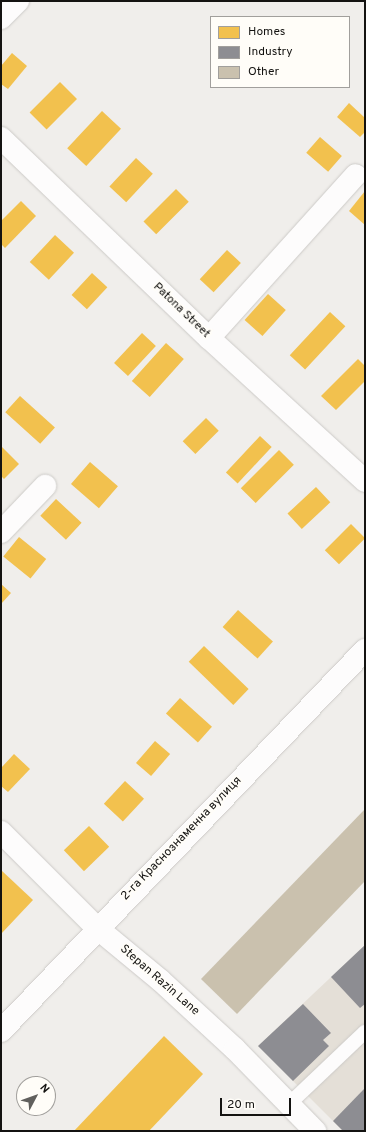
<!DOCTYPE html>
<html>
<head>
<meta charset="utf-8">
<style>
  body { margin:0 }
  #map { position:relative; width:366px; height:1132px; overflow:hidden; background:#f0eeeb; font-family:Overpass,sans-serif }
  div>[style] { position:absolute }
  .built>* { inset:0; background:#e4dfd7 }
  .homes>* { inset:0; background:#f2c14e; transform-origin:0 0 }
  .industry>* { inset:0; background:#8d8d92 }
  .building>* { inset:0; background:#cac1ae }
  .roads { filter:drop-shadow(0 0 1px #cccac7) drop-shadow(0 0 1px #cccac7) }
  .service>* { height:14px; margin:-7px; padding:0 7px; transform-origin:7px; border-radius:7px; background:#fdfcfc }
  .minor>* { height:22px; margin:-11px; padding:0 11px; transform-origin:11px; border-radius:11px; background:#fdfcfc }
  .tertiary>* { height:22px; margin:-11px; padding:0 11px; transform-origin:11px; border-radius:11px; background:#fdfcfc }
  span { translate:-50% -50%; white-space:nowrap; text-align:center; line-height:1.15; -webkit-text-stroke:4px #fffdf8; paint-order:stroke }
  .street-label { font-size:12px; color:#141311 }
  .frame { position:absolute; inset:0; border:2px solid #141311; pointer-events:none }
  .legend { position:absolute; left:210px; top:16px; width:140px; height:72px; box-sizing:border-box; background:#fffdf8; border:1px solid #a19f9c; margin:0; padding:5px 7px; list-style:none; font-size:12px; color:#141311 }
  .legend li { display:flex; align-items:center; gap:8px; height:20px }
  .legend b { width:20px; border:1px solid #a19f9c }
  .north { position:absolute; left:16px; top:1076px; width:40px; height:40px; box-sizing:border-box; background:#fffdf8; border:1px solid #a19f9c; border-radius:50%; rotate:49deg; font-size:11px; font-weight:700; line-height:16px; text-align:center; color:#141311 }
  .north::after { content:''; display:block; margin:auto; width:14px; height:18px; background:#61605d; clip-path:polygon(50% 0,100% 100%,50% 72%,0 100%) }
  .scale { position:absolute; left:220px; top:1098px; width:71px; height:18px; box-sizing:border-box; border:2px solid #141311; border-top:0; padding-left:5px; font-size:12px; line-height:14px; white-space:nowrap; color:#141311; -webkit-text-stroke:3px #fffdf8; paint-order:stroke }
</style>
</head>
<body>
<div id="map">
  <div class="built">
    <div style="clip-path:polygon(365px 945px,365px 1131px,343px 1131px,258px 1046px)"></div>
  </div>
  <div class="homes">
    <div style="clip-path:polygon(12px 53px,27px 66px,8px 89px,1px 84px,1px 66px)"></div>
    <div style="left:60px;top:82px;width:24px;height:43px;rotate:45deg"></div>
    <div style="clip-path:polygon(349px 103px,365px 118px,365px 132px,360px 137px,337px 117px)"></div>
    <div style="left:102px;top:111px;width:26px;height:51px;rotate:43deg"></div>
    <div style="left:320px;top:137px;width:29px;height:21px;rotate:41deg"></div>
    <div style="left:136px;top:158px;width:23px;height:39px;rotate:43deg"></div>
    <div style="left:176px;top:189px;width:18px;height:46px;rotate:45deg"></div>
    <div style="clip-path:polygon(365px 191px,365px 225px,349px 211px)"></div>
    <div style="clip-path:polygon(21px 201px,36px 216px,5px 248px,1px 244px,1px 221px)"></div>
    <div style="left:55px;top:235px;width:26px;height:37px;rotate:43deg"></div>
    <div style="left:227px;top:250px;width:19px;height:40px;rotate:43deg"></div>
    <div style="left:92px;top:273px;width:21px;height:30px;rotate:43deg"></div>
    <div style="left:268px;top:294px;width:24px;height:35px;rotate:42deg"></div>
    <div style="left:330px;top:312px;width:21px;height:59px;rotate:43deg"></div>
    <div style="left:142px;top:333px;width:19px;height:41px;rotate:43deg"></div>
    <div style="left:166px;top:343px;width:24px;height:51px;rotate:42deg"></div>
    <div style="clip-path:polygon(358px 359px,365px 366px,365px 381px,336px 410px,321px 396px)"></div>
    <div style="left:20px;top:396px;width:47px;height:22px;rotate:42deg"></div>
    <div style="left:206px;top:418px;width:18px;height:33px;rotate:45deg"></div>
    <div style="left:260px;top:436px;width:16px;height:50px;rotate:43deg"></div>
    <div style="clip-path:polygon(1px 446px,19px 464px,4px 479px,1px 476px)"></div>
    <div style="left:279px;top:450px;width:21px;height:54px;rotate:45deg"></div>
    <div style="left:90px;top:462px;width:37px;height:29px;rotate:41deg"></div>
    <div style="left:316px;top:487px;width:21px;height:39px;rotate:47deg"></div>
    <div style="left:56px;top:499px;width:35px;height:23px;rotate:43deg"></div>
    <div style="left:351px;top:524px;width:20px;height:37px;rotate:45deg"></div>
    <div style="left:19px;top:537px;width:35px;height:25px;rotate:39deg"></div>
    <div style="clip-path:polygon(1px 584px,11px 593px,1px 604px)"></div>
    <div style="left:238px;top:610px;width:47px;height:23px;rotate:42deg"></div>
    <div style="left:204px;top:646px;width:62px;height:22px;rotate:44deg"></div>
    <div style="left:180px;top:698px;width:43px;height:21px;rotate:42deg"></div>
    <div style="left:155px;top:741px;width:20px;height:29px;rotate:41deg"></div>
    <div style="clip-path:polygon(14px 754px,30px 769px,8px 792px,1px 786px,1px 768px)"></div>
    <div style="left:125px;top:781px;width:26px;height:31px;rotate:43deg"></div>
    <div style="left:89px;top:826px;width:29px;height:35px;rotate:46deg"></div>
    <div style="clip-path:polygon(1px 870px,33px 900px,1px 934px)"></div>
    <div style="clip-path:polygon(164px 1036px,203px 1074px,149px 1131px,74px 1131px)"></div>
  </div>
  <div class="industry">
    <div style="clip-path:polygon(365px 945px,365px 1004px,360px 1008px,331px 977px)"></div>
    <div style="clip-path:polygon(303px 1004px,331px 1033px,323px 1040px,329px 1046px,293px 1081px,258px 1046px)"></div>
    <div style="clip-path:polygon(365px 1088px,365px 1131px,343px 1131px,333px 1121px)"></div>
  </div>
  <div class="building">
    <div style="clip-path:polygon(365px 809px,365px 881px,237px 1014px,201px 979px)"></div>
  </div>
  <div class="roads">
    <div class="service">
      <div style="left:289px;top:1104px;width:105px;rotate:-43.5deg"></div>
    </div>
    <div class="minor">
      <div style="left:1px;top:18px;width:24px;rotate:-45deg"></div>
      <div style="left:1px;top:138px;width:289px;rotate:43.9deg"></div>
      <div style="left:209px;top:338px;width:212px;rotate:42.5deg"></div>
      <div style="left:209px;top:338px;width:219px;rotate:-48deg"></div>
      <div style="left:1px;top:532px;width:64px;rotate:-46.3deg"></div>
      <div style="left:1px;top:832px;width:136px;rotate:45deg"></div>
      <div style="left:97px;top:928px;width:82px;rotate:39.5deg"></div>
      <div style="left:160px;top:980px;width:102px;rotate:42.6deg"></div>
      <div style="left:235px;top:1049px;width:115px;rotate:45.7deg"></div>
    </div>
    <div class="tertiary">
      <div style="left:1px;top:1031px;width:527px;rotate:-46.31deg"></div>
    </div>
  </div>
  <div class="street-label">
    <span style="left:181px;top:311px;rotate:44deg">Patona Street</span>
    <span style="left:182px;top:839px;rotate:-46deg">2-га Краснознаменна вулиця</span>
    <span style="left:159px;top:981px;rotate:41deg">Stepan Razin Lane</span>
  </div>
  <div class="frame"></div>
  <ul class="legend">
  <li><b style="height:11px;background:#f2c14e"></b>Homes</li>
  <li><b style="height:11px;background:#8d8d92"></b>Industry</li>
  <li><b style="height:11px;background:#cac1ae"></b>Other</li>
  </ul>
  <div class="north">N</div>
  <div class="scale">20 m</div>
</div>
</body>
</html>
